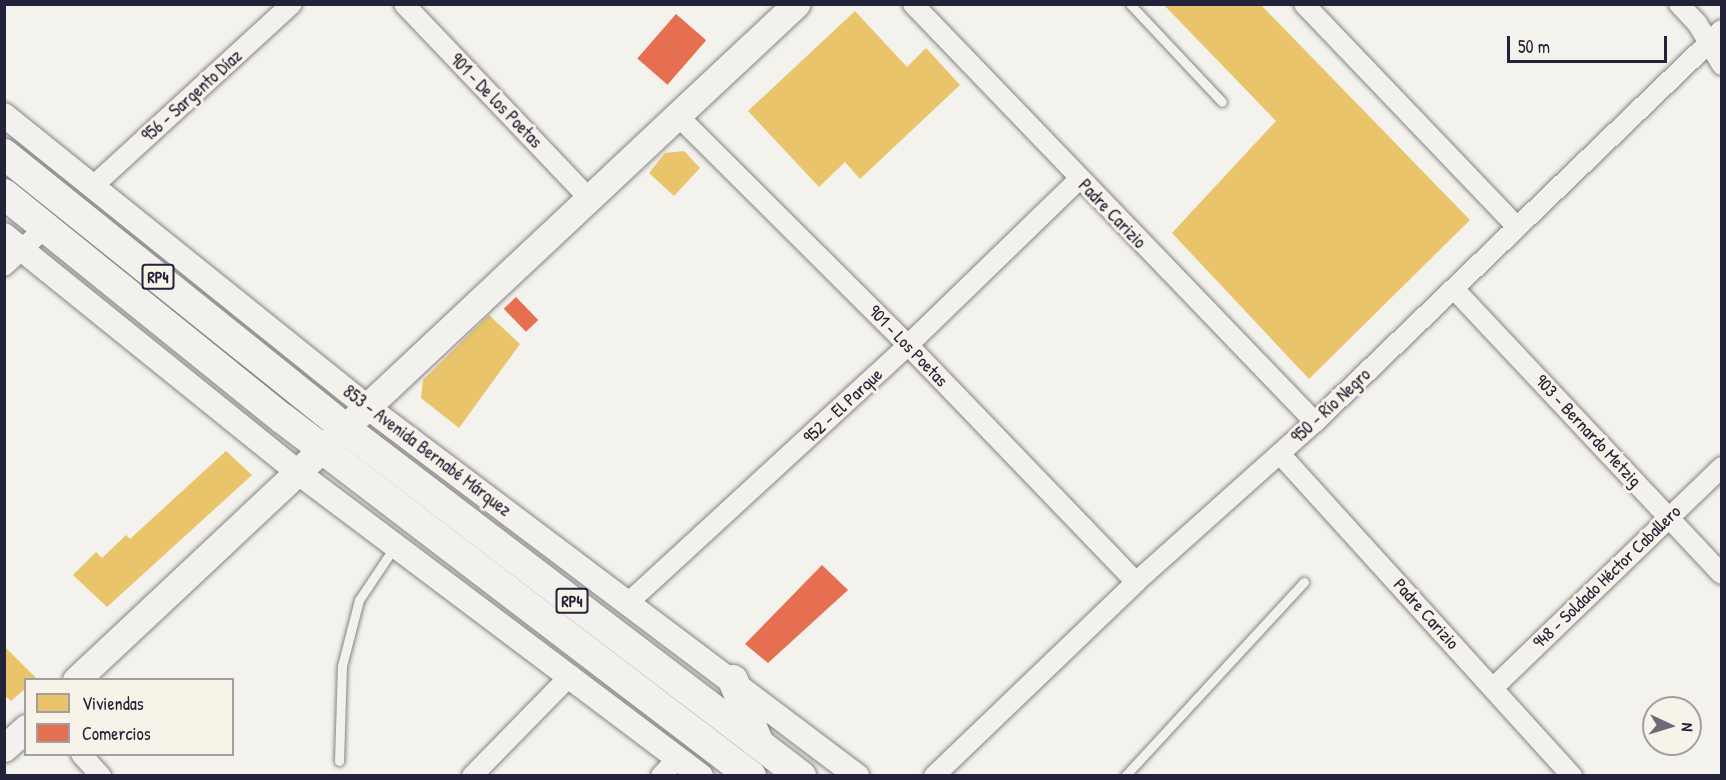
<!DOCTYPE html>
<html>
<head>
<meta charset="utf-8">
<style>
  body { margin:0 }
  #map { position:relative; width:1726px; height:780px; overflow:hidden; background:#f4f2ec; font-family:"Patrick Hand",sans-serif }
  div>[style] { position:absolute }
  .homes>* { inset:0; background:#e9c46a }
  .shops>* { inset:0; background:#e76f51; transform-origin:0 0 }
  .roads { filter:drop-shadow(0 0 2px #858486) drop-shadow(0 0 2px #858486) }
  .service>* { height:9px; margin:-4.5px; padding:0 4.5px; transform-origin:4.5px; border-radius:4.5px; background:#f2f1ed }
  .minor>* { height:20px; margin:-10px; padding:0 10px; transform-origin:10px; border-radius:10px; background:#f2f1ed }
  .tertiary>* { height:24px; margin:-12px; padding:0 12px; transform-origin:12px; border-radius:12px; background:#f2f1ed }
  .secondary>* { height:27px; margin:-13.5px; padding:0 13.5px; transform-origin:13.5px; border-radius:13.5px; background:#f2f1ed }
  .primary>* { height:30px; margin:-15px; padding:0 15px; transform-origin:15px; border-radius:15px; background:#f2f1ed }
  span { translate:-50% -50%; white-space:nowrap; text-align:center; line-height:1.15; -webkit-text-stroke:6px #f7f3e8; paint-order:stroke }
  .shield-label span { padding:2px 4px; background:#f7f3e8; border:2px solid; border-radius:4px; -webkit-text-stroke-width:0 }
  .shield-label { font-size:16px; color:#22223b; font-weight:700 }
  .street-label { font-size:18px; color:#22223b }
  .frame { position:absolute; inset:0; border:6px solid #22223b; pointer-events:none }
  .legend { position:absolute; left:24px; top:678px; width:210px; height:78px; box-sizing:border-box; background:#f7f3e8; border:2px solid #a29fa3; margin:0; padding:8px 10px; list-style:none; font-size:18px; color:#22223b }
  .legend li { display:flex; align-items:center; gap:12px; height:30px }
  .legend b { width:30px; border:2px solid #a29fa3 }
  .north { position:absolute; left:1642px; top:696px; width:60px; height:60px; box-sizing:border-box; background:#f7f3e8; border:2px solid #a29fa3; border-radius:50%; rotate:94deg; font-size:16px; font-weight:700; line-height:24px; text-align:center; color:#22223b }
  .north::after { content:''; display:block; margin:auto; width:21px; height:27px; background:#6c6b79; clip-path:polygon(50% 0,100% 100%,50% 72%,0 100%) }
  .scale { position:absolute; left:1507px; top:36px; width:160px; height:27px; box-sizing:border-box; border:3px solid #22223b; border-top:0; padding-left:8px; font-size:18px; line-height:21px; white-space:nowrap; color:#22223b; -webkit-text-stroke:4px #f7f3e8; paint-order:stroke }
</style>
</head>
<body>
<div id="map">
  <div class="homes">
    <div style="clip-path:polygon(1163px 4px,1260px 4px,1470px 220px,1309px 379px,1172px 233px,1276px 121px)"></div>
    <div style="clip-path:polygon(855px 11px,907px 67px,926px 48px,960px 85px,860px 179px,845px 162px,819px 187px,748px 111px)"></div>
    <div style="clip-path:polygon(684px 151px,700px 168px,674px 196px,649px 173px,665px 153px)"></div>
    <div style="clip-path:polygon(489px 315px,520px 344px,459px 428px,421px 398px,423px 380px)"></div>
    <div style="clip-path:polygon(226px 451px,252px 475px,107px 607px,73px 575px,96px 552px,102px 558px,126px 535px,130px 539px)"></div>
    <div style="clip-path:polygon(4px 646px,36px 678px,26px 680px,26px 688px,11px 701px,4px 695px)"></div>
  </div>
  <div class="shops">
    <div style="left:676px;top:14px;width:40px;height:59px;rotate:41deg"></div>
    <div style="left:516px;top:297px;width:32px;height:17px;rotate:46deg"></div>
    <div style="clip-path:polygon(822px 565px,848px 590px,768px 663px,745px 644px)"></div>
  </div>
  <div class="roads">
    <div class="service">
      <div style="left:1130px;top:4px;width:134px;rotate:46.8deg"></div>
      <div style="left:339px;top:761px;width:95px;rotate:-88.2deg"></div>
      <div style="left:342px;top:666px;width:68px;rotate:-75.6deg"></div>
      <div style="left:359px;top:600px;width:65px;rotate:-56.3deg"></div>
      <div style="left:1125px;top:776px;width:264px;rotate:-47.3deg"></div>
    </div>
    <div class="minor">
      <div style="left:404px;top:4px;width:268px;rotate:46.4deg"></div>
      <div style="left:913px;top:4px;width:580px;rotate:46.12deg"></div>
      <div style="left:1304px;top:4px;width:308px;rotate:46.3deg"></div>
      <div style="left:1679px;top:4px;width:26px;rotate:47deg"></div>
      <div style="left:1697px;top:23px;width:49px;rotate:59.2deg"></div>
      <div style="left:677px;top:115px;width:326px;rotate:44.9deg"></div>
      <div style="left:908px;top:345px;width:329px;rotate:46.1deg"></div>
      <div style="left:92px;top:187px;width:271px;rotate:-42.5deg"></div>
      <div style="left:4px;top:266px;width:57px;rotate:-42.9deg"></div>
      <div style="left:1454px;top:289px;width:391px;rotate:46.8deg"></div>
      <div style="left:1280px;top:454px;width:435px;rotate:47.8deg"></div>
      <div style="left:629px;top:602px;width:379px;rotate:-42.6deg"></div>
      <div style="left:908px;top:345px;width:237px;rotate:-44.1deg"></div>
      <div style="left:1493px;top:688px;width:318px;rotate:-44deg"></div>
      <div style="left:81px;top:754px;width:30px;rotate:48deg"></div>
      <div style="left:472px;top:776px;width:141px;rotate:-45.6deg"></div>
      <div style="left:661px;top:776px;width:25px;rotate:-47deg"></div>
      <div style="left:934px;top:776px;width:280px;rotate:-43.8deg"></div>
      <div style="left:1136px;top:582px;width:240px;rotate:-41.8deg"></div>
      <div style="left:1315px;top:422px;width:565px;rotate:-43.92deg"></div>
    </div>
    <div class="tertiary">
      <div style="left:4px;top:115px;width:464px;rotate:38.8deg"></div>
      <div style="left:366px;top:406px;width:615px;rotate:37deg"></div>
      <div style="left:4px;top:235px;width:375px;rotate:38.9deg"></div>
      <div style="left:296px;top:471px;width:507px;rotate:36.98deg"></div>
    </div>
    <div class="secondary">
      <div style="left:76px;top:680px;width:988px;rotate:-43.19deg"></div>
      <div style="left:4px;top:748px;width:30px;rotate:-42deg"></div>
    </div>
    <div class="primary">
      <div style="left:4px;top:154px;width:435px;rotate:38.8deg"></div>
      <div style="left:343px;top:427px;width:576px;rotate:37.31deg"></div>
      <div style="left:4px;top:194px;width:357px;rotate:38.9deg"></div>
      <div style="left:282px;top:418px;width:590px;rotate:37.36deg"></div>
      <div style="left:733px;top:680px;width:67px;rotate:68deg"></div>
    </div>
  </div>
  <div class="shield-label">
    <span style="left:158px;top:277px">RP4</span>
    <span style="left:572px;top:601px">RP4</span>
  </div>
  <div class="street-label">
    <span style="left:192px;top:96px;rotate:-42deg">956 - Sargento Díaz</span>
    <span style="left:496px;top:101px;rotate:46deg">901 - De los Poetas</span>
    <span style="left:1112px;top:214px;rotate:46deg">Padre Carizio</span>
    <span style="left:908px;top:346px;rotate:46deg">901 - Los Poetas</span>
    <span style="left:843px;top:406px;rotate:-43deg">952 - El Parque</span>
    <span style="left:1331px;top:406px;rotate:-43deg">950 - Río Negro</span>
    <span style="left:1588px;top:431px;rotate:47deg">903 - Bernardo Metzig</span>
    <span style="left:427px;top:451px;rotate:37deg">853 - Avenida Bernabé Márquez</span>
    <span style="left:1607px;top:577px;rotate:-44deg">948 - Soldado Héctor Caballero</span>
    <span style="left:1426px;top:614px;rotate:48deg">Padre Carizio</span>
  </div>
  <div class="frame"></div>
  <ul class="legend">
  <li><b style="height:16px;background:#e9c46a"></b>Viviendas</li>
  <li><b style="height:16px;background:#e76f51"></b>Comercios</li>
  </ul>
  <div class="north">N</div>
  <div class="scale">50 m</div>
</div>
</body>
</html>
